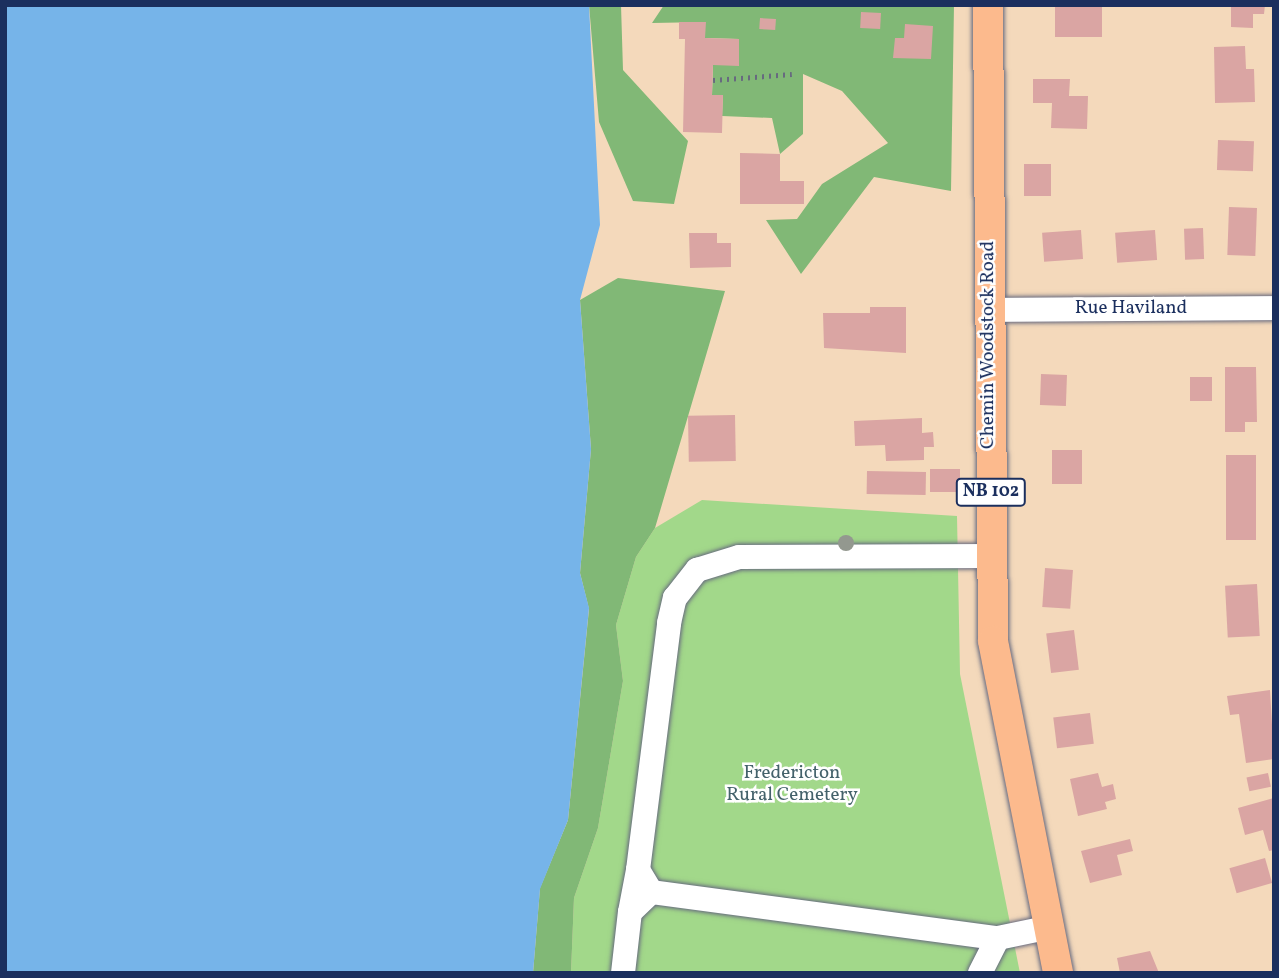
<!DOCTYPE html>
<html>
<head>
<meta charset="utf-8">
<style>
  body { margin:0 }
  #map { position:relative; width:1279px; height:978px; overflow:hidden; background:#f4d9bb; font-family:Vollkorn,serif }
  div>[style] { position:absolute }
  .green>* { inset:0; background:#a2d88a }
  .forest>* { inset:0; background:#81b876 }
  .water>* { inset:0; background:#76b4e9 }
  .building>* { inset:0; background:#daa5a3; transform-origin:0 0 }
  .path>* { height:4.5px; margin-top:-2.25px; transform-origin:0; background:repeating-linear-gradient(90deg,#676a7f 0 2px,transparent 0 7px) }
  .roads { filter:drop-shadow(0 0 2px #676a7f) drop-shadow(0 0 2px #676a7f) }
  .minor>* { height:24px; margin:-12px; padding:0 12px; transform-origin:12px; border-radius:12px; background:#fff }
  .major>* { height:30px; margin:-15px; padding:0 15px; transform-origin:15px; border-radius:15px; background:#fcba8d }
  .trees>* { width:16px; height:16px; margin:-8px; border-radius:50%; background:#93988f }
  span { translate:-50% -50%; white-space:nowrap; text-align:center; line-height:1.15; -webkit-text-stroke:5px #fff; paint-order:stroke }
  .shield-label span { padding:2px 5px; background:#fff; border:2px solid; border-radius:5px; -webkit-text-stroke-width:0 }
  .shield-label { font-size:18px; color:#1b2f5e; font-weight:700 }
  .street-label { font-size:19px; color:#1b2f5e }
  .park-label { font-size:19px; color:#44626b }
  .frame { position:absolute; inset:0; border:7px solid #1b2f5e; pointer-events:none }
</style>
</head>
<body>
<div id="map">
  <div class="green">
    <div style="clip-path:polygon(702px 500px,957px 516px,960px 674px,1020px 973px,571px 973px,574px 898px,598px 828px,623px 681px,616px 625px,636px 557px,655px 528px)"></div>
  </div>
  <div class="forest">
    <div style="clip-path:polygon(589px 5px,621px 5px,623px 70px,688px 141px,674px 204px,633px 201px,599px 122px)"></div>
    <div style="clip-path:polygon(664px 5px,954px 5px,951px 191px,874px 177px,801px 274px,766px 220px,797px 219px,822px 184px,888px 143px,842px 91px,803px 74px,803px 134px,780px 154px,772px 118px,722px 116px,723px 95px,712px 95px,713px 65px,738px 65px,739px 39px,705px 38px,705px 22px,652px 23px)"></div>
    <div style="clip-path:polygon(618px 278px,725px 291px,655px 528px,636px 557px,616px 625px,623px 681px,598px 828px,574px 898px,571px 973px,533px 973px,540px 888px,568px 820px,589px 609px,580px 573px,591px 449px,580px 300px)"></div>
  </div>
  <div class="water">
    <div style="clip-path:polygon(5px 5px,589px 5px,600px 225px,580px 300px,591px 449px,580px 573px,589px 608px,568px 820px,540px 889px,533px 973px,5px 973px)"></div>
  </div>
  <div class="building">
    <div style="clip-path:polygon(1231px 5px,1265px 5px,1264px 14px,1253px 14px,1253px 28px,1231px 27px)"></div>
    <div style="left:1102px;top:6px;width:31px;height:47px;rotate:90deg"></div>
    <div style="left:861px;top:12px;width:20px;height:16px;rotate:3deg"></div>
    <div style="left:760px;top:18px;width:16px;height:11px;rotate:4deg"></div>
    <div style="clip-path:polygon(679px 22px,706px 22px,705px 38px,739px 39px,739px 66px,713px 65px,712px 95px,723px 95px,722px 133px,683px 132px,685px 39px,679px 39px)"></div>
    <div style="clip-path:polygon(905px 24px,933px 26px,931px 59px,893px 58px,895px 38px,904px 38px)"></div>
    <div style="clip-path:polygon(1245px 46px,1246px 69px,1254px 69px,1255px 102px,1215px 103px,1214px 47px)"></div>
    <div style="clip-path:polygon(1033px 79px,1070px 79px,1069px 96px,1088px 96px,1087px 129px,1051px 128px,1052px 103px,1033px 103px)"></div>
    <div style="left:1218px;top:140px;width:36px;height:30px;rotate:2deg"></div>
    <div style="clip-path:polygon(740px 153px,780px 154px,780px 181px,804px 181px,804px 204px,740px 204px)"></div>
    <div style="left:1024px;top:164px;width:27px;height:32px"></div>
    <div style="left:1229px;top:207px;width:28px;height:48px;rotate:2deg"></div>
    <div style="left:1203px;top:228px;width:31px;height:19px;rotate:88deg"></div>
    <div style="left:1081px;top:230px;width:29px;height:39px;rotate:86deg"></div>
    <div style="left:1155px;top:230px;width:30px;height:40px;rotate:86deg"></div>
    <div style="clip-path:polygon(689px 233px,717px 233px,717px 243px,731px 243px,731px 267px,690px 268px)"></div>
    <div style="clip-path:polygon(870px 307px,906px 307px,906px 353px,824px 348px,823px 313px,870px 313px)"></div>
    <div style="clip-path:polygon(1225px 367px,1256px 367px,1257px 422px,1245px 422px,1245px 432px,1225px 432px)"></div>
    <div style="left:1041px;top:374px;width:26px;height:31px;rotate:2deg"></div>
    <div style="left:1190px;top:377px;width:22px;height:24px"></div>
    <div style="left:735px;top:415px;width:46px;height:47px;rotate:89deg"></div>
    <div style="clip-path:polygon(922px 418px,922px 433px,933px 432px,934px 447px,924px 447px,924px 460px,886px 461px,885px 445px,855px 446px,854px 421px)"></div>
    <div style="left:1052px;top:450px;width:30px;height:34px"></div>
    <div style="left:1226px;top:455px;width:30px;height:85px"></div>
    <div style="left:960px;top:469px;width:23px;height:30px;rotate:90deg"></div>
    <div style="left:867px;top:471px;width:59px;height:23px;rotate:1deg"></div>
    <div style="left:1045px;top:568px;width:28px;height:39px;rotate:4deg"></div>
    <div style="left:1257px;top:584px;width:52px;height:32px;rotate:87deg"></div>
    <div style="left:1074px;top:630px;width:40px;height:28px;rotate:83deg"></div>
    <div style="clip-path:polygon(1270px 690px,1274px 759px,1246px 763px,1239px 714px,1230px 715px,1227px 696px)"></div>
    <div style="left:1090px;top:713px;width:31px;height:37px;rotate:83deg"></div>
    <div style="clip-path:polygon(1098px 773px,1102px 787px,1113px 784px,1116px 799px,1105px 802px,1107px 809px,1078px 816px,1070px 779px)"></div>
    <div style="left:1268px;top:773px;width:14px;height:22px;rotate:78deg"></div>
    <div style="clip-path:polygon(1274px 798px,1274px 850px,1269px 851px,1263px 830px,1245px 835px,1238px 808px)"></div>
    <div style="clip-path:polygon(1130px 839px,1133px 851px,1117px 855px,1122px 875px,1090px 883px,1081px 851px)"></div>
    <div style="left:1265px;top:858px;width:26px;height:37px;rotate:74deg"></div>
    <div style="clip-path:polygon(1150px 951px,1159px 973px,1120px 973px,1117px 958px)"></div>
  </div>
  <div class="path">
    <div style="left:713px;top:80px;width:79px;rotate:-4.3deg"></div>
  </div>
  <div class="roads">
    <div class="minor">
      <div style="left:988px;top:310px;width:286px;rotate:-0.4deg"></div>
      <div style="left:638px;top:870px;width:249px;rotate:-82.8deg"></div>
      <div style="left:669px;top:623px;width:26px;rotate:-77deg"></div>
      <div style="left:675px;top:598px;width:36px;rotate:-52deg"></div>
      <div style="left:697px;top:570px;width:44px;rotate:-17.2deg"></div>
      <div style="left:739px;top:557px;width:253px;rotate:-0.2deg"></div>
      <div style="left:651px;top:892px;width:350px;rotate:7.6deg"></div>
      <div style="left:623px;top:973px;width:61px;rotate:-83.5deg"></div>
      <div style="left:630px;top:912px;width:43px;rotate:-79.2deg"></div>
      <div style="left:638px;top:870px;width:26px;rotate:59deg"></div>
      <div style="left:651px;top:892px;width:29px;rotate:136deg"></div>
      <div style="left:980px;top:973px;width:39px;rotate:-63deg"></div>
      <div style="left:998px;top:938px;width:49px;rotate:-11.8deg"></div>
    </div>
    <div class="major">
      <div style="left:988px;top:5px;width:636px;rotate:89.55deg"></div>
      <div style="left:993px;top:641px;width:338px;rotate:78.9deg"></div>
    </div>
  </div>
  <div class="trees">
    <div style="left:846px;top:543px"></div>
  </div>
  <div class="shield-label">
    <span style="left:991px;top:492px">NB 102</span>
  </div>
  <div class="street-label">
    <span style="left:1131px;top:309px">Rue Haviland</span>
    <span style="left:989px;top:345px;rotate:-90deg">Chemin Woodstock Road</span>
  </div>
  <div class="park-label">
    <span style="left:792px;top:785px">Fredericton<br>Rural Cemetery</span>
  </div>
  <div class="frame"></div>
</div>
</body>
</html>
